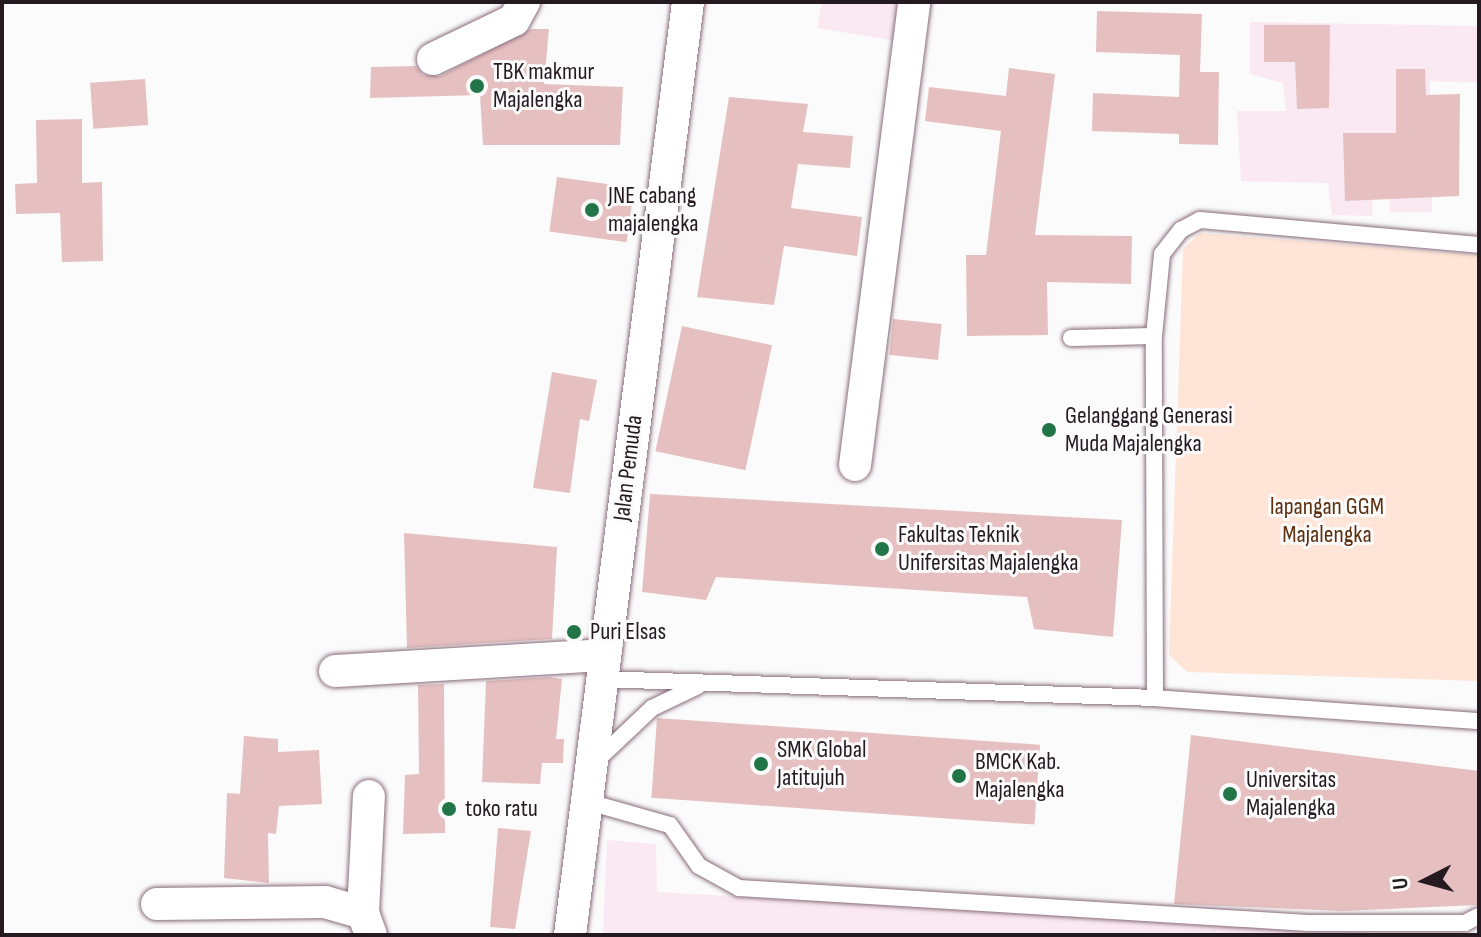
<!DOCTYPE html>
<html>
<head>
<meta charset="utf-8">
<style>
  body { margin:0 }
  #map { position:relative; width:1481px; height:937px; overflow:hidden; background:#fbfbfb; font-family:"Sofia Sans Condensed",sans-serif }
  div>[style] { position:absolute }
  .built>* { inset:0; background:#fae9f2 }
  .green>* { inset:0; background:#fee5d7 }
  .building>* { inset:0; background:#e6c0c0; transform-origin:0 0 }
  .roads { filter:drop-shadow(0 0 2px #896c7c) drop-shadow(0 0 2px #896c7c) }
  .lane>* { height:16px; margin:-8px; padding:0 8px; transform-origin:8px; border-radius:8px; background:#fff }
  .street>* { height:32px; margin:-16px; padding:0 16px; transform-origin:16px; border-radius:16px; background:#fff }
  .dots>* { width:22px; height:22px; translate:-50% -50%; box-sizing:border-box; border:4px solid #fbfbfb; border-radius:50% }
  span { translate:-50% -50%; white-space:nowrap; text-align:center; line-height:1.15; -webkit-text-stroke:6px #fbfbfb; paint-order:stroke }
  .poi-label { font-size:24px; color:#251a20 }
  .left { translate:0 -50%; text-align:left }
  .street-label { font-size:24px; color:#251a20 }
  .park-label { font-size:24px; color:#5d2f0d }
  .frame { position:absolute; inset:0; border:4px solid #251a20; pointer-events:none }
  .north { position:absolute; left:1385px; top:841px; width:80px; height:80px; -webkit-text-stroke:6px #fbfbfb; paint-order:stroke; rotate:264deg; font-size:22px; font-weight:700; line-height:32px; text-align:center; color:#251a20 }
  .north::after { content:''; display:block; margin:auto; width:28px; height:36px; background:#251a20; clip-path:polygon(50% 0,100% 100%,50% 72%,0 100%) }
</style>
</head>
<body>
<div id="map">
  <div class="built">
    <div style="clip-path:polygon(822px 2px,904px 2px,897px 41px,817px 28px)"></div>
    <div style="clip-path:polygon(1250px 22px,1479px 26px,1479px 83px,1430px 81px,1432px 212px,1390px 212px,1388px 152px,1375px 153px,1372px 216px,1332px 215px,1328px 183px,1241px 181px,1237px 111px,1286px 111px,1283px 83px,1250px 74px)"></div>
    <div style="clip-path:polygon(607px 840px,656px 844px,657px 892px,1411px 935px,603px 935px)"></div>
  </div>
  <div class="green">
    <div style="clip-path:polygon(1200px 233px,1479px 255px,1479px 681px,1187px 672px,1169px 655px,1183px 249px)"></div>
  </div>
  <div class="building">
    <div style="clip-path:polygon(1097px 11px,1202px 14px,1200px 72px,1219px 72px,1218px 145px,1179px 144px,1179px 134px,1092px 131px,1093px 93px,1179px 97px,1180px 55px,1096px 52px)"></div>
    <div style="clip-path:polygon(1264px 25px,1330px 25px,1329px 108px,1297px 109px,1295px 62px,1264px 62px)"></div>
    <div style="clip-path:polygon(531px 29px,549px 29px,544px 84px,623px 87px,620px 145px,483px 145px,480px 95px,370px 98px,371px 67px,416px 66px,423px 75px,440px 76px)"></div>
    <div style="clip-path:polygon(1009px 68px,1055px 74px,1035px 235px,1132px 236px,1131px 284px,1047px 282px,1048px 335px,967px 336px,966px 255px,986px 255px,1001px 131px,925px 121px,929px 87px,1006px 96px)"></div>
    <div style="clip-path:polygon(1396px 69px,1425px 69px,1426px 95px,1460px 94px,1459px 196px,1345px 201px,1343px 133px,1396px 133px)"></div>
    <div style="left:145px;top:79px;width:46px;height:55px;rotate:86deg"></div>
    <div style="clip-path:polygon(729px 97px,808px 104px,803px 132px,853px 136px,850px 168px,798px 164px,791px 208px,862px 217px,857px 256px,784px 246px,774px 305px,697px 297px)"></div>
    <div style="clip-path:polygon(82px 119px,82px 183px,102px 182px,103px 261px,62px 262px,60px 213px,16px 214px,15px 184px,37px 183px,36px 120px)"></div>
    <div style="left:557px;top:177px;width:78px;height:55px;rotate:8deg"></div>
    <div style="left:893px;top:319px;width:49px;height:36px;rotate:6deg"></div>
    <div style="left:682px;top:326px;width:92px;height:128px;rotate:12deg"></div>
    <div style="clip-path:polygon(552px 372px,597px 380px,589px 421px,580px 419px,570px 493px,533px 488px)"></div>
    <div style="clip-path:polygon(650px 494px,1122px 520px,1113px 637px,1034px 629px,1027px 597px,716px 577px,706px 600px,642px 592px)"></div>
    <div style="clip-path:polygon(404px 533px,557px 547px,552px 639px,407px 648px)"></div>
    <div style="clip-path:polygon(550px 677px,562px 679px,556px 739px,564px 739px,563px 763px,542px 763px,540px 784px,482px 782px,486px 681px)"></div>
    <div style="clip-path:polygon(444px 684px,445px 833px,403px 834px,405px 775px,419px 774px,418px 685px)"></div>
    <div style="left:657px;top:718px;width:384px;height:80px;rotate:4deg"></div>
    <div style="clip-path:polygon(1191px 735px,1479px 771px,1477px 905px,1343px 911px,1174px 904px)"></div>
    <div style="clip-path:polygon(244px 736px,278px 739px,278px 752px,319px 750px,322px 804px,279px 806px,276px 834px,268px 833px,269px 883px,224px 878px,227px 793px,240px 794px)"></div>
    <div style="clip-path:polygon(498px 828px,531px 831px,515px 929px,490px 927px)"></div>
  </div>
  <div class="roads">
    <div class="lane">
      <div style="left:1071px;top:338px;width:83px;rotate:-1.4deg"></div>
      <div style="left:600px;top:679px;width:555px;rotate:1.96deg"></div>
      <div style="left:1155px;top:698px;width:325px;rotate:4.1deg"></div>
      <div style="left:1155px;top:698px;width:362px;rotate:-90.2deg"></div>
      <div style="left:1154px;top:336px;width:82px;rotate:-84.4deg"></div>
      <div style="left:1162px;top:254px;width:31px;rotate:-52deg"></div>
      <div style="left:1181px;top:230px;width:21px;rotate:-28deg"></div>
      <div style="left:1200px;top:220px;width:280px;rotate:5.1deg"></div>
      <div style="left:596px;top:761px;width:77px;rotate:-43.4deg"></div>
      <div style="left:652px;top:708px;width:51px;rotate:-25.6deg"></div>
      <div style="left:585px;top:801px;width:88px;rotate:15.8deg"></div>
      <div style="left:670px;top:825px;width:50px;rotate:54.7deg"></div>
      <div style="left:699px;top:866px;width:46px;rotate:28.8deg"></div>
      <div style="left:739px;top:888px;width:570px;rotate:3.52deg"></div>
      <div style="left:1308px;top:923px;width:157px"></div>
      <div style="left:1465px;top:923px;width:16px;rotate:-27deg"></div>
    </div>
    <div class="street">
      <div style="left:433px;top:59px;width:90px;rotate:-25.7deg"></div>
      <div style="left:514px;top:20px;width:21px;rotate:-61deg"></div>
      <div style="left:855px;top:465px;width:467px;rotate:-82.7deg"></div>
      <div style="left:335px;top:671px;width:269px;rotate:-3.4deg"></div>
      <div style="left:157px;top:904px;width:168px;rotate:-0.7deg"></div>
      <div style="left:325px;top:902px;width:40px;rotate:16deg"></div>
      <div style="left:363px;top:913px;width:23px;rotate:70deg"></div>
      <div style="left:363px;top:913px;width:117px;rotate:-87.1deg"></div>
      <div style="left:570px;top:935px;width:940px;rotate:-82.79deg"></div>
    </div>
  </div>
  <div class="dots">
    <div style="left:477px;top:86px;background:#227546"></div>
    <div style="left:592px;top:210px;background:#227546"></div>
    <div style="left:1049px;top:430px;background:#227546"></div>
    <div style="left:882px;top:549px;background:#227546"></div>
    <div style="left:574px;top:632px;background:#227546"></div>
    <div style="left:761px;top:764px;background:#227546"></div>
    <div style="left:959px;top:776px;background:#227546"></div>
    <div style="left:1230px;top:794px;background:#227546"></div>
    <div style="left:449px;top:809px;background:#227546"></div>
  </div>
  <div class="poi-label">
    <span class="left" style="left:493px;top:86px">TBK makmur<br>Majalengka</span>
    <span class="left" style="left:608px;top:210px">JNE cabang<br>majalengka</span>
    <span class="left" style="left:1065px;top:430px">Gelanggang Generasi<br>Muda Majalengka</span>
    <span class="left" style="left:898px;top:549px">Fakultas Teknik<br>Unifersitas Majalengka</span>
    <span class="left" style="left:590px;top:632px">Puri Elsas</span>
    <span class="left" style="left:777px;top:764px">SMK Global<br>Jatitujuh</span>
    <span class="left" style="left:975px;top:776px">BMCK Kab.<br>Majalengka</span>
    <span class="left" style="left:1246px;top:794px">Universitas<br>Majalengka</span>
    <span class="left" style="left:465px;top:809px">toko ratu</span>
  </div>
  <div class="street-label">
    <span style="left:628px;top:468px;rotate:-83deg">Jalan Pemuda</span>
  </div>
  <div class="park-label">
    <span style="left:1327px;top:521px">lapangan GGM<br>Majalengka</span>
  </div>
  <div class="frame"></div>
  <div class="north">U</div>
</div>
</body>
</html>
